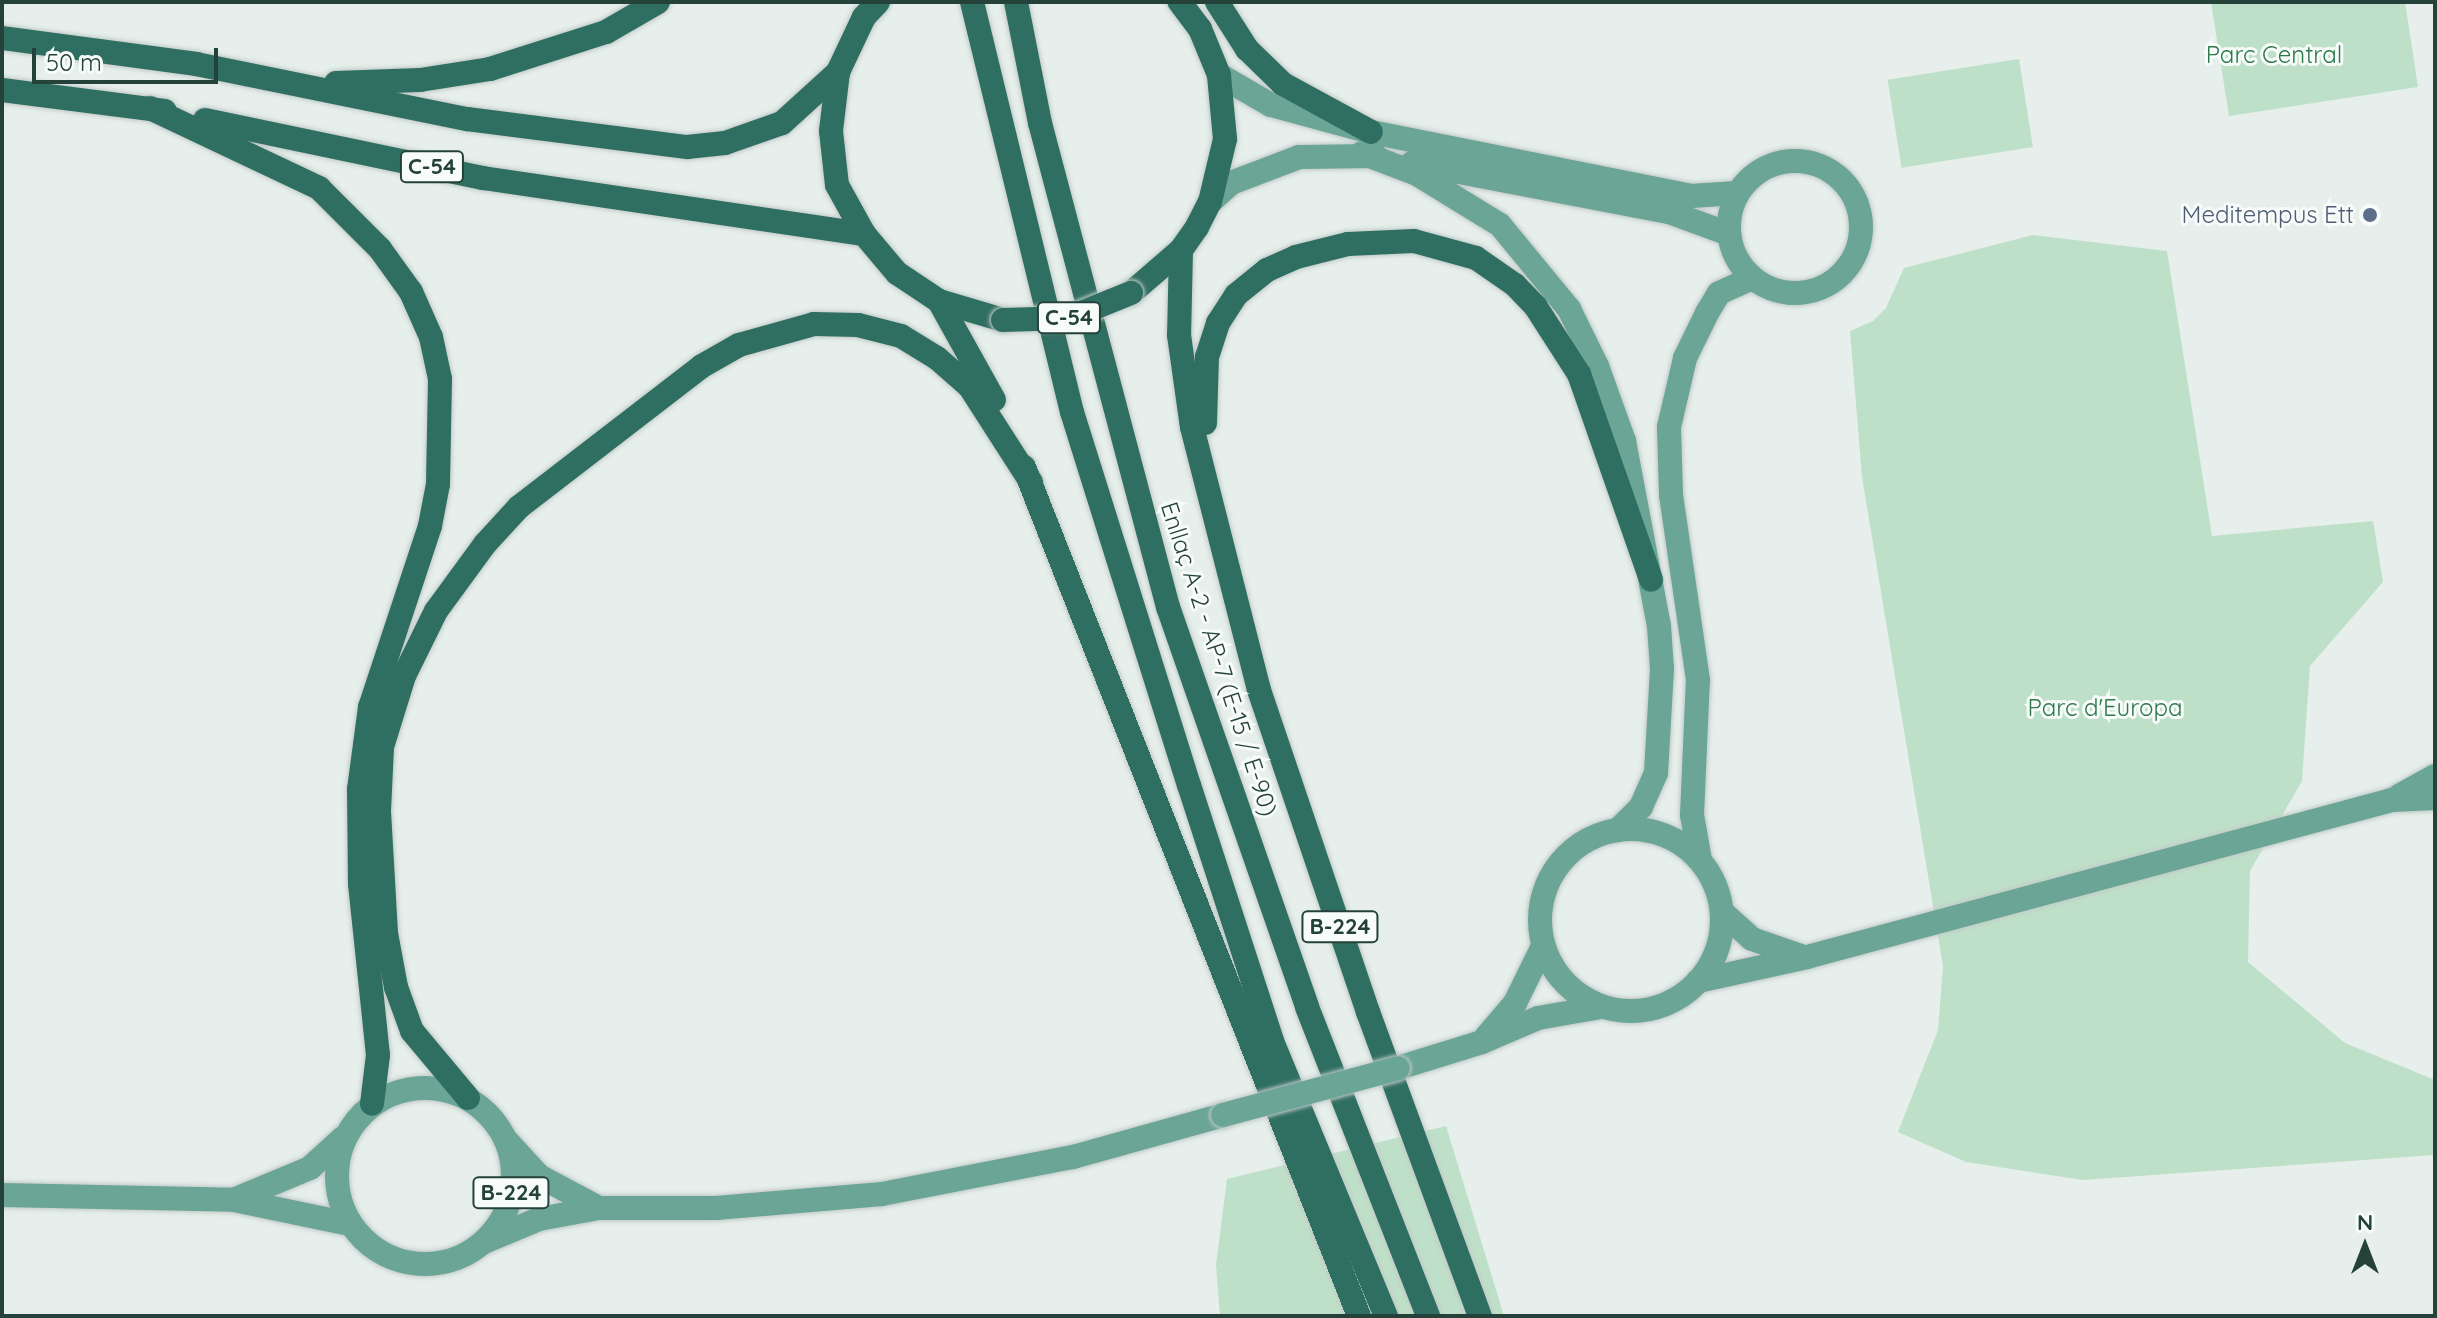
<!DOCTYPE html>
<html>
<head>
<meta charset="utf-8">
<style>
  body { margin:0 }
  #map { position:relative; width:2437px; height:1318px; overflow:hidden; background:#e6efeb; font-family:Quicksand,sans-serif }
  div>[style] { position:absolute }
  .green>* { inset:0; background:#bfe0c8; transform-origin:0 0 }
  .roads { filter:drop-shadow(0 0 2px #c2cac8) drop-shadow(0 0 2px #c2cac8) }
  .major>* { height:24px; margin:-12px; padding:0 12px; transform-origin:12px; border-radius:12px; background:#6aa596 }
  .major>.ring { margin:-12px; padding:0; box-sizing:content-box; background:none; border:24px solid #6aa596; border-radius:50% }
  .highway>* { height:24px; margin:-12px; padding:0 12px; transform-origin:12px; border-radius:12px; background:#2f6f62 }
  .bridges { filter:drop-shadow(0 0 2px #c2cac8) drop-shadow(0 0 2px #c2cac8) }
  .major-bridge>* { height:24px; margin:-12px; padding:0 12px; transform-origin:12px; border-radius:12px; background:#6aa596 }
  .highway-bridge>* { height:24px; margin:-12px; padding:0 12px; transform-origin:12px; border-radius:12px; background:#2f6f62 }
  .dots>* { width:22px; height:22px; translate:-50% -50%; box-sizing:border-box; border:4px solid #f7fbf9; border-radius:50% }
  span { translate:-50% -50%; white-space:nowrap; text-align:center; line-height:1.15; -webkit-text-stroke:6px #f7fbf9; paint-order:stroke }
  .shield-label span { padding:2px 6px; background:#f7fbf9; border:2px solid; border-radius:6px; -webkit-text-stroke-width:0 }
  .shield-label { font-size:22px; color:#24423a; font-weight:700 }
  .park-label { font-size:24px; color:#2d7a4b }
  .service-label { font-size:24px; color:#4e5e75 }
  .right { translate:-100% -50%; text-align:right }
  .street-label { font-size:24px; color:#24423a }
  .frame { position:absolute; inset:0; border:4px solid #24423a; pointer-events:none }
  .north { position:absolute; left:2325px; top:1206px; width:80px; height:80px; -webkit-text-stroke:6px #f7fbf9; paint-order:stroke; rotate:0deg; font-size:22px; font-weight:700; line-height:32px; text-align:center; color:#24423a }
  .north::after { content:''; display:block; margin:auto; width:28px; height:36px; background:#24423a; clip-path:polygon(50% 0,100% 100%,50% 72%,0 100%) }
  .scale { position:absolute; left:32px; top:48px; width:186px; height:36px; box-sizing:border-box; border:4px solid #24423a; border-top:0; padding-left:10px; font-size:24px; line-height:28px; white-space:nowrap; color:#24423a; -webkit-text-stroke:6px #f7fbf9; paint-order:stroke }
</style>
</head>
<body>
<div id="map">
  <div class="green">
    <div style="clip-path:polygon(2211px 2px,2405px 2px,2418px 87px,2229px 116px)"></div>
    <div style="left:2019px;top:59px;width:89px;height:133px;rotate:81deg"></div>
    <div style="clip-path:polygon(2033px 235px,2167px 251px,2212px 536px,2373px 521px,2383px 582px,2310px 666px,2302px 781px,2250px 871px,2248px 962px,2345px 1043px,2435px 1080px,2435px 1155px,2083px 1180px,1966px 1162px,1898px 1132px,1938px 1030px,1943px 966px,1862px 477px,1850px 331px,1873px 321px,1886px 308px,1904px 268px)"></div>
    <div style="clip-path:polygon(1446px 1126px,1504px 1316px,1220px 1316px,1216px 1265px,1227px 1179px)"></div>
  </div>
  <div class="roads">
    <div class="major">
      <div style="left:1219px;top:75px;width:60px;rotate:30deg"></div>
      <div style="left:1271px;top:105px;width:104px;rotate:15.1deg"></div>
      <div style="left:1371px;top:132px;width:326px;rotate:11.3deg"></div>
      <div style="left:1691px;top:196px;width:46px;rotate:-3.7deg"></div>
      <div style="left:1362px;top:153px;width:59px;rotate:20.9deg"></div>
      <div style="left:1417px;top:174px;width:97px;rotate:31.6deg"></div>
      <div style="left:1500px;top:225px;width:109px;rotate:50.6deg"></div>
      <div style="left:1569px;top:309px;width:64px;rotate:63.8deg"></div>
      <div style="left:1597px;top:366px;width:80px;rotate:70.2deg"></div>
      <div style="left:1624px;top:441px;width:188px;rotate:79.3deg"></div>
      <div style="left:1659px;top:626px;width:43px;rotate:86deg"></div>
      <div style="left:1662px;top:669px;width:104px;rotate:93.3deg"></div>
      <div style="left:1656px;top:773px;width:37px;rotate:114deg"></div>
      <div style="left:1641px;top:807px;width:33px;rotate:135deg"></div>
      <div class="ring" style="left:1729px;top:161px;width:108px;height:108px"></div>
      <div style="left:1412px;top:163px;width:262px;rotate:10.8deg"></div>
      <div style="left:1669px;top:212px;width:64px;rotate:20.1deg"></div>
      <div style="left:1210px;top:202px;width:28px;rotate:-42deg"></div>
      <div style="left:1231px;top:183px;width:73px;rotate:-20.9deg"></div>
      <div style="left:1299px;top:157px;width:77px;rotate:-0.7deg"></div>
      <div style="left:2399px;top:796px;width:41px;rotate:-29.1deg"></div>
      <div class="ring" style="left:1540px;top:829px;width:158px;height:158px"></div>
      <div style="left:1700px;top:860px;width:46px;rotate:-100.1deg"></div>
      <div style="left:1692px;top:815px;width:135px;rotate:-87.5deg"></div>
      <div style="left:1698px;top:680px;width:187px;rotate:-98.3deg"></div>
      <div style="left:1671px;top:495px;width:68px;rotate:-91.7deg"></div>
      <div style="left:1669px;top:427px;width:71px;rotate:-76.9deg"></div>
      <div style="left:1685px;top:358px;width:50px;rotate:-63.9deg"></div>
      <div style="left:1707px;top:313px;width:23px;rotate:-59deg"></div>
      <div style="left:1719px;top:293px;width:35px;rotate:-24deg"></div>
      <div style="left:1722px;top:912px;width:40px;rotate:42deg"></div>
      <div style="left:1752px;top:939px;width:52px;rotate:19.1deg"></div>
      <div style="left:1698px;top:981px;width:112px;rotate:-12.4deg"></div>
      <div style="left:1807px;top:957px;width:606px;rotate:-15.02deg"></div>
      <div style="left:2392px;top:800px;width:43px;rotate:-2.7deg"></div>
      <div style="left:1486px;top:1037px;width:45px;rotate:-49.5deg"></div>
      <div style="left:1515px;top:1003px;width:64px;rotate:-63.8deg"></div>
      <div style="left:1398px;top:1068px;width:88px;rotate:-17.2deg"></div>
      <div style="left:1482px;top:1042px;width:61px;rotate:-23.2deg"></div>
      <div style="left:1538px;top:1018px;width:64px;rotate:-9.9deg"></div>
      <div class="ring" style="left:337px;top:1088px;width:152px;height:152px"></div>
      <div style="left:508px;top:1142px;width:46px;rotate:47.6deg"></div>
      <div style="left:539px;top:1176px;width:68px;rotate:28.1deg"></div>
      <div style="left:2px;top:1195px;width:232px;rotate:1.2deg"></div>
      <div style="left:234px;top:1200px;width:118px;rotate:11.7deg"></div>
      <div style="left:238px;top:1198px;width:78px;rotate:-22.6deg"></div>
      <div style="left:310px;top:1168px;width:45px;rotate:-42.3deg"></div>
      <div style="left:484px;top:1242px;width:60px;rotate:-22.7deg"></div>
      <div style="left:539px;top:1219px;width:61px;rotate:-10.4deg"></div>
      <div style="left:599px;top:1208px;width:117px"></div>
      <div style="left:716px;top:1208px;width:167px;rotate:-4.8deg"></div>
      <div style="left:882px;top:1194px;width:195px;rotate:-11deg"></div>
      <div style="left:1073px;top:1157px;width:156px;rotate:-15.6deg"></div>
    </div>
    <div class="highway">
      <div style="left:878px;top:2px;width:21px;rotate:133deg"></div>
      <div style="left:864px;top:17px;width:61px;rotate:115.3deg"></div>
      <div style="left:838px;top:72px;width:59px;rotate:96.8deg"></div>
      <div style="left:831px;top:131px;width:54px;rotate:83.7deg"></div>
      <div style="left:837px;top:185px;width:56px;rotate:61.1deg"></div>
      <div style="left:864px;top:234px;width:51px;rotate:49.8deg"></div>
      <div style="left:897px;top:273px;width:50px;rotate:33.7deg"></div>
      <div style="left:939px;top:301px;width:67px;rotate:16.5deg"></div>
      <div style="left:972px;top:2px;width:422px;rotate:76.3deg"></div>
      <div style="left:1072px;top:412px;width:391px;rotate:72.6deg"></div>
      <div style="left:1189px;top:785px;width:269px;rotate:72deg"></div>
      <div style="left:1272px;top:1041px;width:298px;rotate:67.5deg"></div>
      <div style="left:1016px;top:2px;width:123px;rotate:78.8deg"></div>
      <div style="left:1040px;top:123px;width:501px;rotate:75.19deg"></div>
      <div style="left:1168px;top:607px;width:423px;rotate:70.8deg"></div>
      <div style="left:1307px;top:1007px;width:332px;rotate:68.6deg"></div>
      <div style="left:1217px;top:2px;width:56px;rotate:57.4deg"></div>
      <div style="left:1247px;top:49px;width:50px;rotate:44.2deg"></div>
      <div style="left:1283px;top:84px;width:100px;rotate:28.6deg"></div>
      <div style="left:2px;top:38px;width:196px;rotate:7.6deg"></div>
      <div style="left:196px;top:64px;width:277px;rotate:11.5deg"></div>
      <div style="left:467px;top:119px;width:222px;rotate:7.3deg"></div>
      <div style="left:687px;top:147px;width:38px;rotate:-6deg"></div>
      <div style="left:725px;top:143px;width:60px;rotate:-19.3deg"></div>
      <div style="left:782px;top:123px;width:76px;rotate:-42.3deg"></div>
      <div style="left:336px;top:83px;width:84px;rotate:-2deg"></div>
      <div style="left:420px;top:80px;width:71px;rotate:-8.9deg"></div>
      <div style="left:490px;top:69px;width:122px;rotate:-17.7deg"></div>
      <div style="left:606px;top:32px;width:60px;rotate:-30deg"></div>
      <div style="left:2px;top:90px;width:164px;rotate:7.3deg"></div>
      <div style="left:150px;top:108px;width:187px;rotate:25.3deg"></div>
      <div style="left:319px;top:188px;width:86px;rotate:45deg"></div>
      <div style="left:380px;top:249px;width:53px;rotate:54.2deg"></div>
      <div style="left:411px;top:292px;width:49px;rotate:66deg"></div>
      <div style="left:431px;top:337px;width:43px;rotate:77.9deg"></div>
      <div style="left:440px;top:379px;width:105px;rotate:91.1deg"></div>
      <div style="left:438px;top:484px;width:43px;rotate:100.8deg"></div>
      <div style="left:430px;top:526px;width:191px;rotate:108.3deg"></div>
      <div style="left:370px;top:707px;width:83px;rotate:97.6deg"></div>
      <div style="left:359px;top:789px;width:95px;rotate:89.4deg"></div>
      <div style="left:360px;top:884px;width:172px;rotate:84deg"></div>
      <div style="left:378px;top:1055px;width:49px;rotate:97deg"></div>
      <div style="left:205px;top:120px;width:284px;rotate:11.8deg"></div>
      <div style="left:483px;top:178px;width:385px;rotate:8.4deg"></div>
      <div style="left:1181px;top:250px;width:85px;rotate:91.3deg"></div>
      <div style="left:1179px;top:335px;width:93px;rotate:82deg"></div>
      <div style="left:1192px;top:427px;width:271px;rotate:75.7deg"></div>
      <div style="left:1259px;top:690px;width:340px;rotate:71.3deg"></div>
      <div style="left:1368px;top:1012px;width:324px;rotate:69.8deg"></div>
      <div style="left:1131px;top:293px;width:66px;rotate:-40.7deg"></div>
      <div style="left:1181px;top:250px;width:28px;rotate:-55deg"></div>
      <div style="left:1197px;top:227px;width:28px;rotate:-63deg"></div>
      <div style="left:1210px;top:202px;width:65px;rotate:-76.6deg"></div>
      <div style="left:1225px;top:139px;width:64px;rotate:-95.4deg"></div>
      <div style="left:1219px;top:75px;width:50px;rotate:-112.4deg"></div>
      <div style="left:1200px;top:29px;width:34px;rotate:-127deg"></div>
      <div style="left:939px;top:301px;width:113px;rotate:60.9deg"></div>
      <div style="left:1205px;top:423px;width:66px;rotate:-88.3deg"></div>
      <div style="left:1207px;top:357px;width:36px;rotate:-72deg"></div>
      <div style="left:1218px;top:323px;width:33px;rotate:-57deg"></div>
      <div style="left:1236px;top:295px;width:40px;rotate:-39deg"></div>
      <div style="left:1267px;top:270px;width:32px;rotate:-24deg"></div>
      <div style="left:1296px;top:257px;width:54px;rotate:-14deg"></div>
      <div style="left:1348px;top:244px;width:66px;rotate:-2.6deg"></div>
      <div style="left:1414px;top:241px;width:64px;rotate:15.3deg"></div>
      <div style="left:1476px;top:258px;width:47px;rotate:34.7deg"></div>
      <div style="left:1515px;top:285px;width:30px;rotate:46deg"></div>
      <div style="left:1536px;top:307px;width:80px;rotate:57.3deg"></div>
      <div style="left:1579px;top:374px;width:218px;rotate:70.7deg"></div>
      <div style="left:1024px;top:467px;width:913px;rotate:68.47deg"></div>
      <div style="left:468px;top:1098px;width:87px;rotate:-129.9deg"></div>
      <div style="left:412px;top:1031px;width:47px;rotate:-110deg"></div>
      <div style="left:396px;top:987px;width:55px;rotate:-100.5deg"></div>
      <div style="left:386px;top:933px;width:122px;rotate:-93.3deg"></div>
      <div style="left:379px;top:811px;width:64px;rotate:-87.3deg"></div>
      <div style="left:382px;top:747px;width:74px;rotate:-72.8deg"></div>
      <div style="left:404px;top:676px;width:72px;rotate:-63.8deg"></div>
      <div style="left:436px;top:611px;width:83px;rotate:-53.8deg"></div>
      <div style="left:485px;top:544px;width:50px;rotate:-47.4deg"></div>
      <div style="left:519px;top:507px;width:231px;rotate:-37.6deg"></div>
      <div style="left:702px;top:366px;width:43px;rotate:-29.6deg"></div>
      <div style="left:739px;top:345px;width:78px;rotate:-15.6deg"></div>
      <div style="left:814px;top:324px;width:44px;rotate:1.3deg"></div>
      <div style="left:858px;top:325px;width:44px;rotate:14.3deg"></div>
      <div style="left:901px;top:336px;width:42px;rotate:31.4deg"></div>
      <div style="left:937px;top:358px;width:44px;rotate:41.3deg"></div>
      <div style="left:970px;top:387px;width:113px;rotate:57.3deg"></div>
    </div>
  </div>
  <div class="bridges">
    <div class="major-bridge">
      <div style="left:1223px;top:1115px;width:181px;rotate:-15deg"></div>
    </div>
    <div class="highway-bridge">
      <div style="left:1003px;top:320px;width:66px;rotate:-1.7deg"></div>
      <div style="left:1069px;top:318px;width:67px;rotate:-22deg"></div>
    </div>
  </div>
  <div class="dots">
    <div style="left:2370px;top:215px;background:#5c6f8a"></div>
  </div>
  <div class="shield-label">
    <span style="left:432px;top:167px">C-54</span>
    <span style="left:1069px;top:318px">C-54</span>
    <span style="left:1340px;top:927px">B-224</span>
    <span style="left:511px;top:1193px">B-224</span>
  </div>
  <div class="park-label">
    <span style="left:2274px;top:55px">Parc Central</span>
    <span style="left:2105px;top:708px">Parc d'Europa</span>
  </div>
  <div class="service-label">
    <span class="right" style="left:2354px;top:215px">Meditempus Ett</span>
  </div>
  <div class="street-label">
    <span style="left:1219px;top:659px;rotate:72deg">Enllaç A-2 - AP-7 (E-15 / E-90)</span>
  </div>
  <div class="frame"></div>
  <div class="north">N</div>
  <div class="scale">50 m</div>
</div>
</body>
</html>
